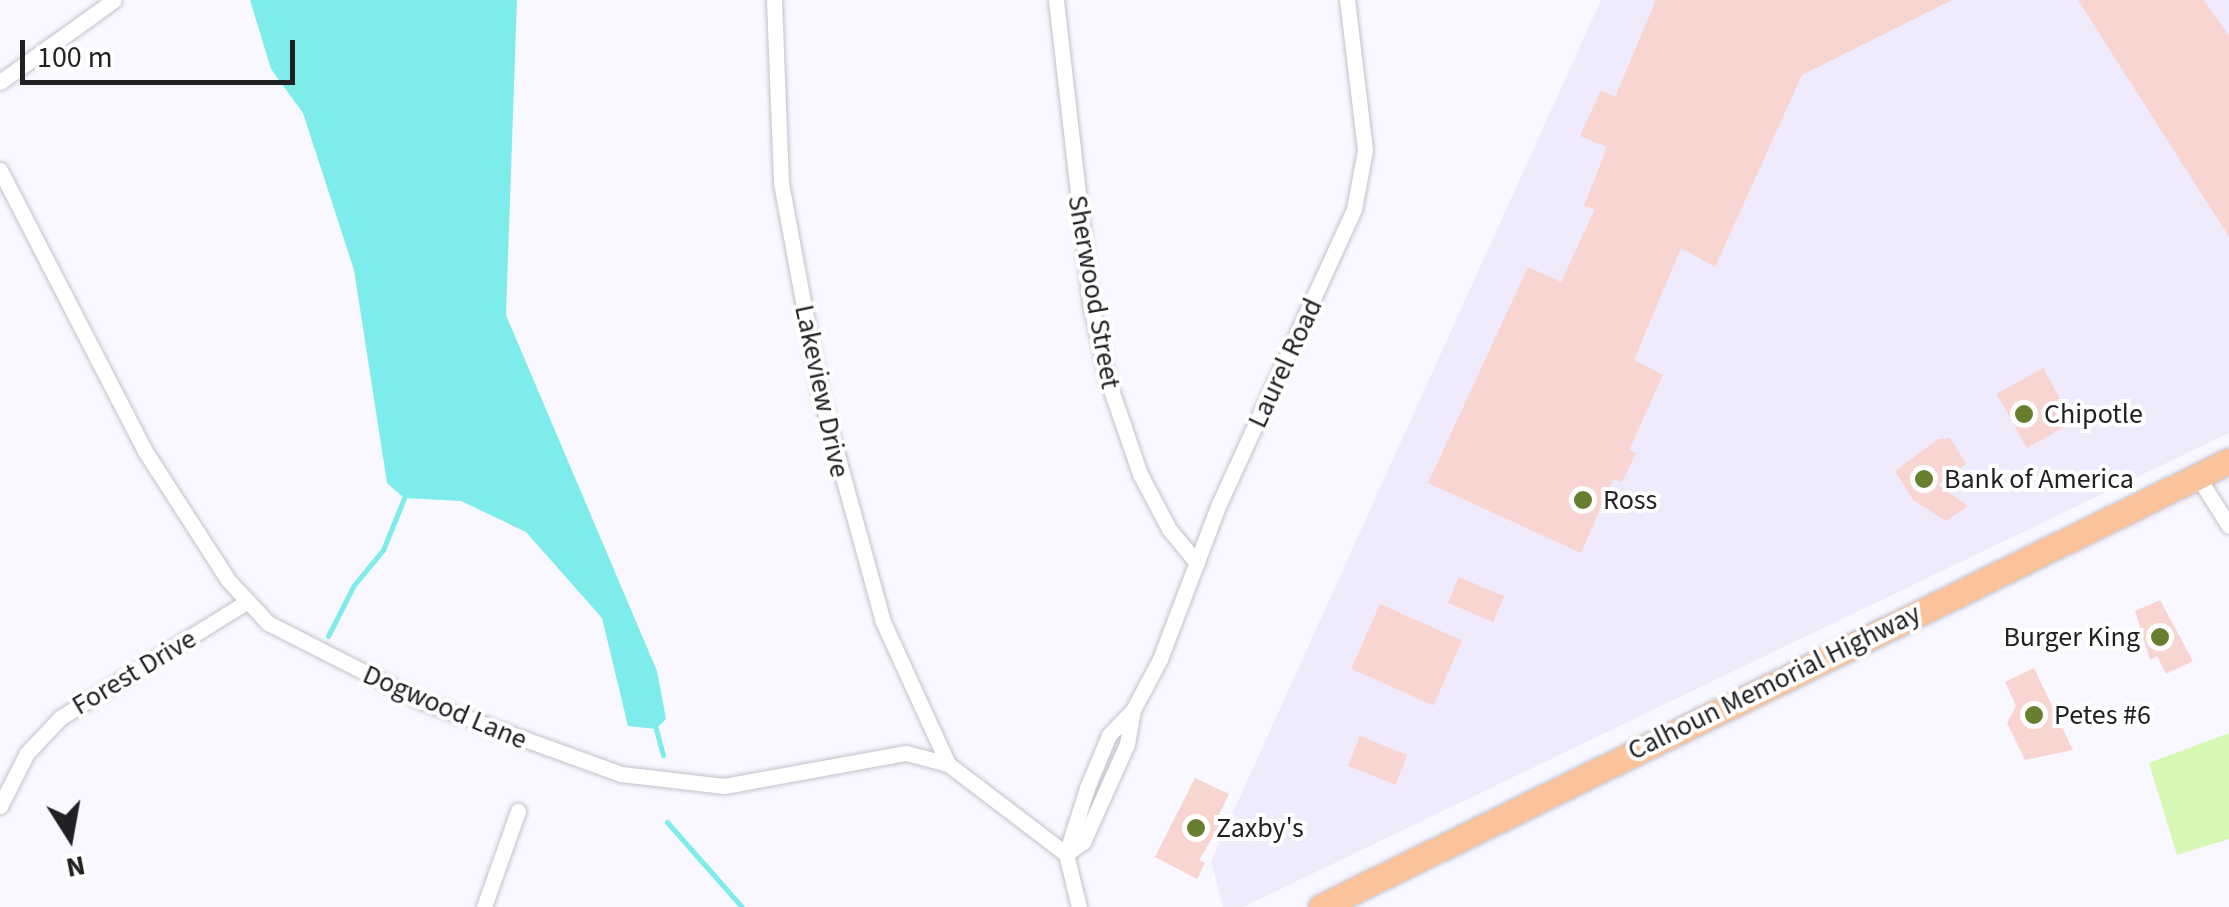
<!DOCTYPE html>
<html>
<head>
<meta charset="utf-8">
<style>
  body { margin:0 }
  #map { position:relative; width:2229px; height:907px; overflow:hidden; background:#f9f7ff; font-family:"Source Sans 3",sans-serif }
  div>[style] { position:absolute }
  .built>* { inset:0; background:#f0ebfc }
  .green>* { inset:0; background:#d7f7b5 }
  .water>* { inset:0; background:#7fecec }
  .stream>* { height:5px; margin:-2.5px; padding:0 2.5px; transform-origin:2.5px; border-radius:2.5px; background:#7fecec }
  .building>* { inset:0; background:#f8d5d0; transform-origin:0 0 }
  .roads { filter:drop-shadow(0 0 2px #c4c1cb) drop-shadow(0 0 2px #c4c1cb) }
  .minor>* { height:15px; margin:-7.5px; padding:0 7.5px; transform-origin:7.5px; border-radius:7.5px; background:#fff }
  .trunk>* { height:25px; margin:-12.5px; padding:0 12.5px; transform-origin:12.5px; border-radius:12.5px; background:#fac39c }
  .dots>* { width:28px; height:28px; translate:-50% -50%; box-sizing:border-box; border:5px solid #fff; border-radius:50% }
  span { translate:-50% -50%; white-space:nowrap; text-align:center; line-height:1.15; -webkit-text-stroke:8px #fff; paint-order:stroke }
  .street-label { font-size:28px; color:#212023 }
  .poi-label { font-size:28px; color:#212023 }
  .left { translate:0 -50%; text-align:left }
  .right { translate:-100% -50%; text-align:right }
  .north { position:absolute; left:20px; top:787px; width:100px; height:100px; -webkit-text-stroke:8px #fff; paint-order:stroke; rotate:169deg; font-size:28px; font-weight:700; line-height:40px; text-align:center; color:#212023 }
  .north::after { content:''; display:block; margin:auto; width:35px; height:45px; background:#212023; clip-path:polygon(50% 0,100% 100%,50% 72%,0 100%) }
  .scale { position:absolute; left:20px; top:40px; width:275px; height:45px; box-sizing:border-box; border:5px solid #212023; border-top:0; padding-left:12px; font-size:30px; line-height:35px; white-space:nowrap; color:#212023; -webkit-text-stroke:8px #fff; paint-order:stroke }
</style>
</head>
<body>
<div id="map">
  <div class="built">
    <div style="clip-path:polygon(1601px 0,2229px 0,2229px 433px,1243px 907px,1223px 907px,1211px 861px)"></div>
  </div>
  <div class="green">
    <div style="clip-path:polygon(2229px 733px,2229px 839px,2177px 855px,2149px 763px)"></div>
  </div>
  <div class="water">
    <div style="clip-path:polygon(250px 0,517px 0,506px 315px,657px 671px,666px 719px,656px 729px,628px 726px,602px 618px,526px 532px,461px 501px,404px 498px,387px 483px,354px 270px,303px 113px,271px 69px)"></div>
  </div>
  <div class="stream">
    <div style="left:328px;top:636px;width:57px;rotate:-63deg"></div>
    <div style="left:354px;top:585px;width:45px;rotate:-50.4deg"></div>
    <div style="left:383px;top:550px;width:56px;rotate:-68deg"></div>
    <div style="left:656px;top:729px;width:27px;rotate:75deg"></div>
    <div style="left:667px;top:822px;width:113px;rotate:48.6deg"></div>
  </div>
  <div class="building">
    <div style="clip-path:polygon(1656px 0,1952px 0,1802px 75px,1715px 267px,1681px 248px,1634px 360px,1663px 375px,1629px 450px,1636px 453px,1622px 482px,1613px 479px,1581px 553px,1428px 483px,1528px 267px,1561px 282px,1595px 209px,1584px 206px,1607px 147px,1580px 136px,1601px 90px,1615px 97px)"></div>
    <div style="clip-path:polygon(2078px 0,2204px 0,2229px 36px,2229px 237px)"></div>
    <div style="left:2043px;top:368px;width:62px;height:53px;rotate:61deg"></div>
    <div style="clip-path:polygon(1950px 438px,1966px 464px,1938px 485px,1968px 506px,1946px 521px,1913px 500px,1895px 471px,1938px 439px)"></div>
    <div style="left:1459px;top:577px;width:49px;height:28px;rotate:23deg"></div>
    <div style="clip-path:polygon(2160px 600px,2193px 661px,2166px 674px,2157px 656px,2150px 660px,2135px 611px)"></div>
    <div style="left:1380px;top:604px;width:90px;height:71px;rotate:24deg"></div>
    <div style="clip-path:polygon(2034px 668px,2073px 750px,2025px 760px,2007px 723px,2016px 706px,2005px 682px)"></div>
    <div style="left:1360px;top:736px;width:51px;height:32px;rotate:22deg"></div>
    <div style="clip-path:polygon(1195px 778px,1229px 794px,1216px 821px,1221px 823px,1199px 860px,1205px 863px,1197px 879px,1155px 857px)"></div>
  </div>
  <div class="roads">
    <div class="minor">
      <div style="left:774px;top:0;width:183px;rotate:87.8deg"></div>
      <div style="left:781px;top:183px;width:214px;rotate:79.5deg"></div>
      <div style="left:820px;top:393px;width:238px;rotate:74.6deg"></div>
      <div style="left:883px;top:622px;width:156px;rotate:65.4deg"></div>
      <div style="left:1056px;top:0;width:308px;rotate:83.5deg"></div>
      <div style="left:1091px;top:306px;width:74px;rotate:77.5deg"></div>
      <div style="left:1107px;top:378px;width:102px;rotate:71deg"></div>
      <div style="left:1140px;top:474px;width:62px;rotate:62.2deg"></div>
      <div style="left:1169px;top:529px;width:44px;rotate:50.5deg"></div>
      <div style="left:0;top:82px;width:140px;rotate:-35.7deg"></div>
      <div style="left:0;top:170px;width:316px;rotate:62.7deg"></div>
      <div style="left:145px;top:451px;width:153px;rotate:57.2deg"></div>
      <div style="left:228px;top:580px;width:59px;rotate:47.1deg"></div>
      <div style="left:268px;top:623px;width:174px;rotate:27deg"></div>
      <div style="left:423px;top:702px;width:211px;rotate:20deg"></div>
      <div style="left:621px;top:774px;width:104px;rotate:6.6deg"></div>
      <div style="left:724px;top:786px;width:185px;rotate:-10.3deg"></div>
      <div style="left:906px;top:753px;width:43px;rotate:14.7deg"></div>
      <div style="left:948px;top:764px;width:148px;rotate:37.3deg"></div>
      <div style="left:2198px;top:477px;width:58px;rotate:57.7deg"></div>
      <div style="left:0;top:806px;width:59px;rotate:-63deg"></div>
      <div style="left:27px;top:753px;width:48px;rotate:-46.7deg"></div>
      <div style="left:60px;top:718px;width:221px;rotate:-31.9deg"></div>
      <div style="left:1066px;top:854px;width:21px;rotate:-35deg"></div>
      <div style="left:1083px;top:842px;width:107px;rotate:-65.8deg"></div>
      <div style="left:1127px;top:744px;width:34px;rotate:-80deg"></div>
      <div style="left:484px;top:907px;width:102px;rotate:-70.5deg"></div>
      <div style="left:1079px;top:907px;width:55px;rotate:-103.8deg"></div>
      <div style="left:1066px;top:854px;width:69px;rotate:-72.3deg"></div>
      <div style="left:1087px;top:788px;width:57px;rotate:-67.5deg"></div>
      <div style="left:1109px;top:735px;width:35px;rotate:-46deg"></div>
      <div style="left:1133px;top:710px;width:58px;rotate:-62.1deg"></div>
      <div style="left:1160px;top:659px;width:166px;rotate:-69.2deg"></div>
      <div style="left:1219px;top:504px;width:324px;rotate:-65.4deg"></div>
      <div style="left:1354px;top:209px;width:60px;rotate:-79.4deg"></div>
      <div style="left:1365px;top:150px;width:151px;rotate:-96.8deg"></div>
    </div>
    <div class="trunk">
      <div style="left:1321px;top:907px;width:1012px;rotate:-26.16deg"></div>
    </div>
  </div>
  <div class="dots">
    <div style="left:2024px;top:414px;background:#697f30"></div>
    <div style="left:1924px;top:479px;background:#697f30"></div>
    <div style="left:1583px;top:500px;background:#697f30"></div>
    <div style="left:2160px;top:637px;background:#697f30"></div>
    <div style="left:2034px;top:715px;background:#697f30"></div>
    <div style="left:1196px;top:828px;background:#697f30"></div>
  </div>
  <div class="street-label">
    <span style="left:1094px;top:292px;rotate:80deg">Sherwood Street</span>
    <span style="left:1285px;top:363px;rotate:-65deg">Laurel Road</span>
    <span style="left:822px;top:391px;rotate:78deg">Lakeview Drive</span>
    <span style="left:134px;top:672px;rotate:-31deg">Forest Drive</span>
    <span style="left:1774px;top:682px;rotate:-26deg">Calhoun Memorial Highway</span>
    <span style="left:445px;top:707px;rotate:23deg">Dogwood Lane</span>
  </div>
  <div class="poi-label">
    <span class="left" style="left:2044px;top:414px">Chipotle</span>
    <span class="left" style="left:1944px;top:479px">Bank of America</span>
    <span class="left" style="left:1603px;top:500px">Ross</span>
    <span class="right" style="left:2140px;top:637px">Burger King</span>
    <span class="left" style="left:2054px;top:715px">Petes #6</span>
    <span class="left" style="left:1216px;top:828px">Zaxby's</span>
  </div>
  <div class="north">N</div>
  <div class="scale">100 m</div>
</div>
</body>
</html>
